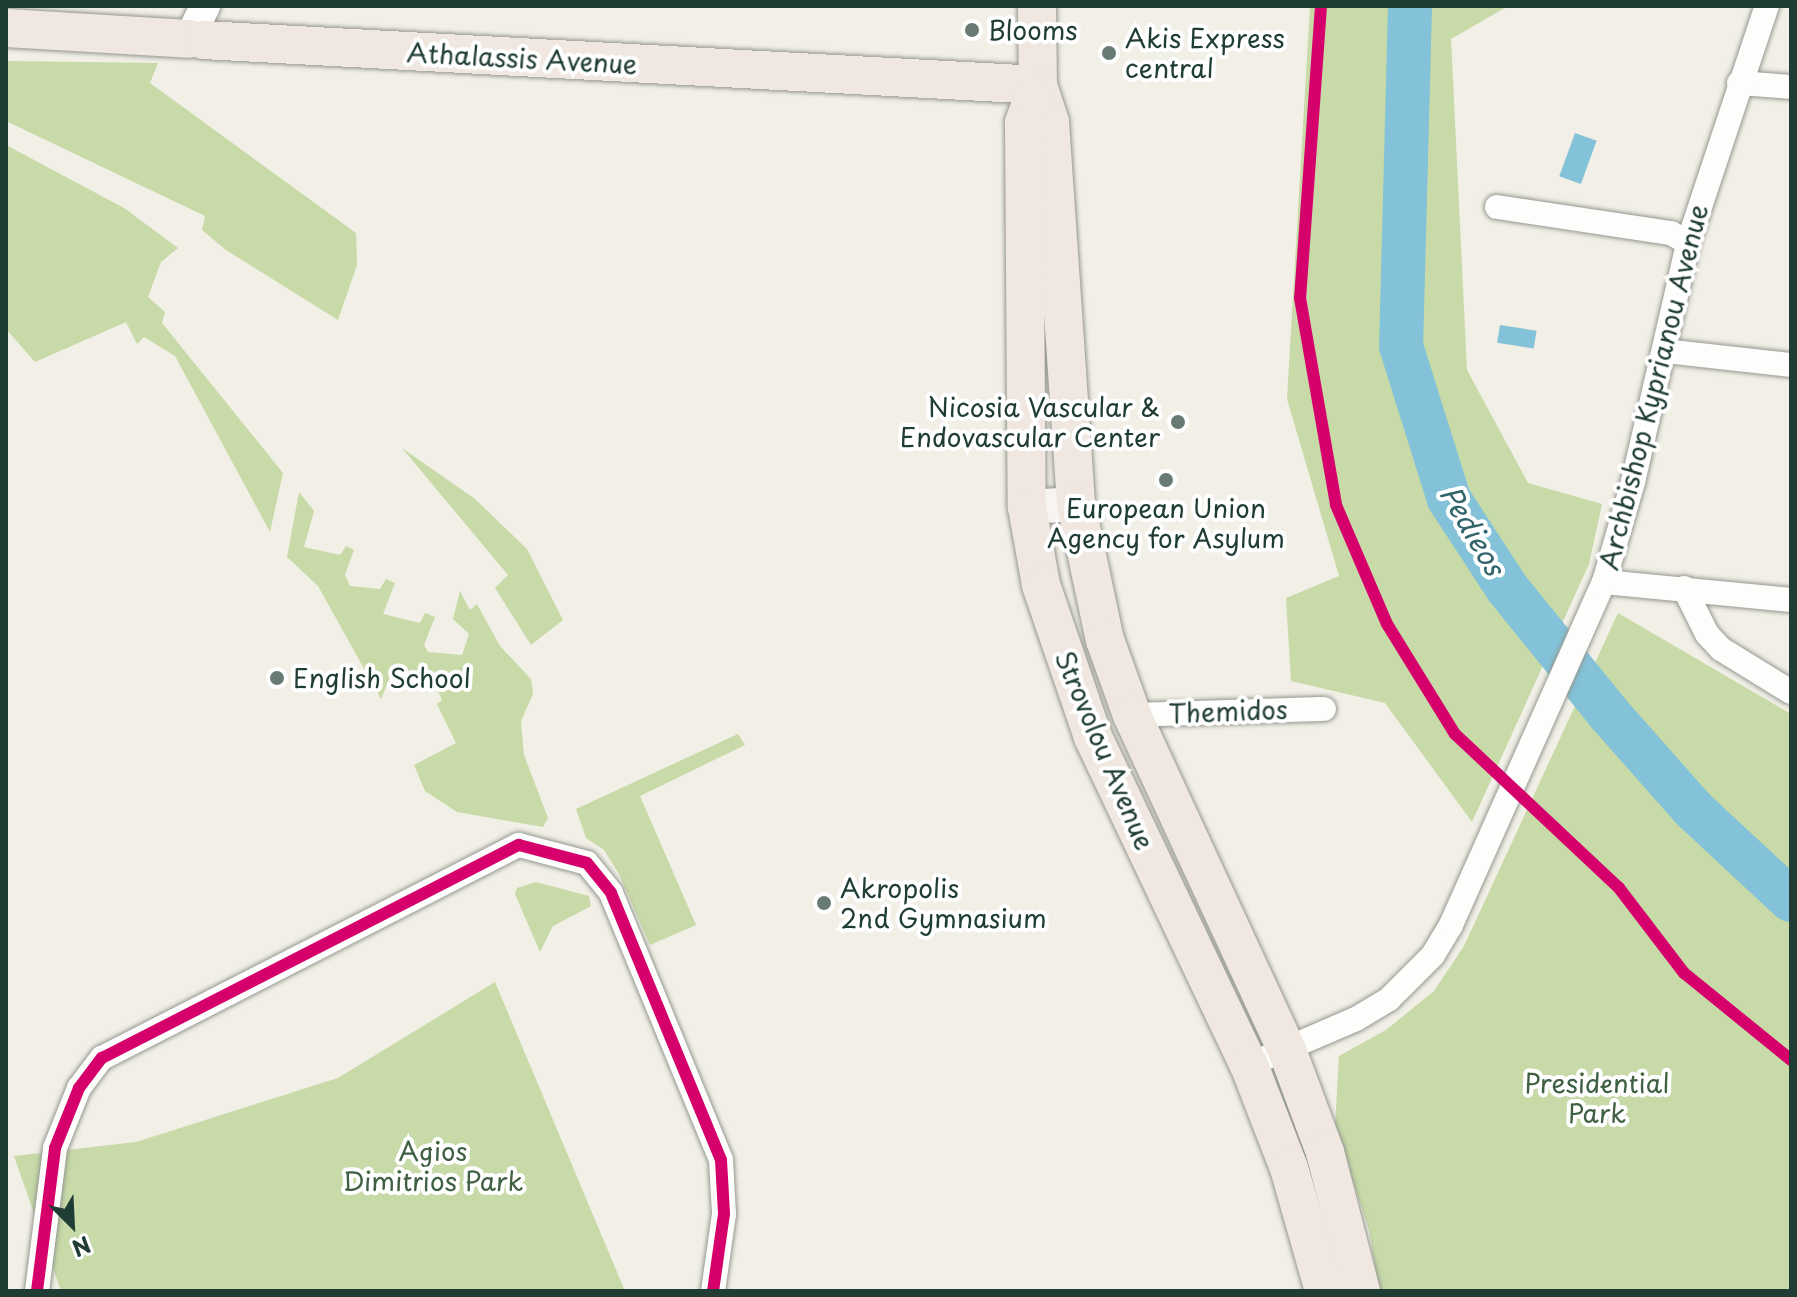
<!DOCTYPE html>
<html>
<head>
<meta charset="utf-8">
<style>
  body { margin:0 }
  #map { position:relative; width:1797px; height:1297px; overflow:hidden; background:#f1efe6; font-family:"Playpen Sans",sans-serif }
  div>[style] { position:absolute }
  .green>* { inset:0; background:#c7daa7 }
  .water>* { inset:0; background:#83c2d8; transform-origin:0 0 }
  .river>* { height:44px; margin:-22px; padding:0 22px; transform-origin:22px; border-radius:22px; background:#83c2d8 }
  .roads { filter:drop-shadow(0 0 2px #949891) drop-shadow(0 0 2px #949891) }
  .minor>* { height:24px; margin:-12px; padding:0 12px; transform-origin:12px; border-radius:12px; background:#fdfdfb }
  .tertiary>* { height:30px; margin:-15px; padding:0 15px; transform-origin:15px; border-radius:15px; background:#fdfdfb }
  .secondary>* { height:34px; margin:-17px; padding:0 17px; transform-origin:17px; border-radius:17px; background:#f7f4f1 }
  .primary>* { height:38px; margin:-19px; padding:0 19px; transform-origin:19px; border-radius:19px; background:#efe7e0 }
  .cycleway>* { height:12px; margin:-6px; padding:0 6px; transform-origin:6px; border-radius:6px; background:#d6006c }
  .dots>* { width:22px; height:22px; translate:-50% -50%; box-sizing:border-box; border:4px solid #fff; border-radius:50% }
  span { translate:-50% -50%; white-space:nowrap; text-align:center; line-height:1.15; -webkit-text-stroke:8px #fff; paint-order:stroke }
  .poi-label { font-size:26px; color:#1f3d34 }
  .left { translate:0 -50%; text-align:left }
  .right { translate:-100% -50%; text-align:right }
  .street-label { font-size:26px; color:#1f3d34 }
  .park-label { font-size:26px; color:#406044 }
  .water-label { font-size:28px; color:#32656b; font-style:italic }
  .frame { position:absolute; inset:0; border:8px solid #1f3d34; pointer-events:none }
  .north { position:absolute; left:32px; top:1185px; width:80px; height:80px; -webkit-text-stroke:6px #fff; paint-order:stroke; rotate:156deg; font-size:22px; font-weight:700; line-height:32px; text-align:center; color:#1f3d34 }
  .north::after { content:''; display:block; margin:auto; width:28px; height:36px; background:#1f3d34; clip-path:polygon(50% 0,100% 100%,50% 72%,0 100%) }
</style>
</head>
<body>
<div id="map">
  <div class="green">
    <div style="clip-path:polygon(1310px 6px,1508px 6px,1451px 39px,1467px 370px,1528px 483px,1602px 504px,1589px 564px,1472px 822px,1385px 703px,1291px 681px,1286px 598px,1339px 576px,1287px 399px)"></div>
    <div style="clip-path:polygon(6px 61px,158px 63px,150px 83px,356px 233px,357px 265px,338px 320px,226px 250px,202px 230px,205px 216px,6px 121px)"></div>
    <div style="clip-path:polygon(6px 145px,124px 208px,178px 248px,161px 262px,148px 297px,165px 312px,162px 323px,283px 473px,270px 532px,175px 356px,144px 337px,137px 344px,126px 322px,35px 362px,6px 329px)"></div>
    <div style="clip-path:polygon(402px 448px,475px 499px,527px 549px,563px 620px,531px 645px,495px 588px,508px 575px)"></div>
    <div style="clip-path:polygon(299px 492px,314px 511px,304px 547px,340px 555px,346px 546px,354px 550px,345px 575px,350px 586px,380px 589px,386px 579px,395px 583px,383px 614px,420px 623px,425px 613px,435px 617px,424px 645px,428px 652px,462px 655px,469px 634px,453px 619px,460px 591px,470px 610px,477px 604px,500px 646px,531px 679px,533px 694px,521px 721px,524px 755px,548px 818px,543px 827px,457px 812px,425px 791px,414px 765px,456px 743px,437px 704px,442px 700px,433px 679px,394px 667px,381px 699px,318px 586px,287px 557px)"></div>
    <div style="clip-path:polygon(1618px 613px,1791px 714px,1791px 1291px,1379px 1291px,1369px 1230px,1335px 1127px,1339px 1056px,1386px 1030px,1434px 991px,1464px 946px)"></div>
    <div style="clip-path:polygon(738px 734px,745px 745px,640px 796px,696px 925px,650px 945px,619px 874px,604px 850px,586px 838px,576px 809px)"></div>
    <div style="clip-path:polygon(536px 882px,589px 896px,591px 906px,553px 926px,540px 952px,515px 894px,517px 888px)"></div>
    <div style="clip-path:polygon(495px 982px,625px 1291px,61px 1291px,14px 1156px,136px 1142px,338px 1078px)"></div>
  </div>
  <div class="water">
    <div style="left:1575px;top:133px;width:23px;height:46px;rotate:20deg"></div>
    <div style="left:1500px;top:325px;width:37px;height:18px;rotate:9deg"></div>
  </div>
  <div class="river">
    <div style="left:1410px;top:6px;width:340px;rotate:91.5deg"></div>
    <div style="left:1401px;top:346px;width:160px;rotate:72.6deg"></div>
    <div style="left:1449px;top:499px;width:106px;rotate:56.9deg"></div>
    <div style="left:1507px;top:588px;width:162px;rotate:51deg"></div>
    <div style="left:1609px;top:714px;width:128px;rotate:48.5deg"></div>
    <div style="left:1694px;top:810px;width:132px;rotate:42.9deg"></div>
  </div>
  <div class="roads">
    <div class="minor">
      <div style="left:1739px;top:83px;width:52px;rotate:4.4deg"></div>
      <div style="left:1497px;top:207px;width:176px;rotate:8.5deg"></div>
      <div style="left:1671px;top:233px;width:20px;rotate:30deg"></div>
      <div style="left:1664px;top:351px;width:128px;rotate:6.3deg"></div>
      <div style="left:1604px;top:582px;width:188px;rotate:5.5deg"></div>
      <div style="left:1684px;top:588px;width:51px;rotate:63.4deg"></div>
      <div style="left:1707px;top:634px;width:21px;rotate:47deg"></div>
      <div style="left:1721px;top:649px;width:82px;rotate:31.6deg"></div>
      <div style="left:1132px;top:715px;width:192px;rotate:-1.8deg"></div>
      <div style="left:1249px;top:1065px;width:116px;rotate:-23.3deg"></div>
      <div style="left:1356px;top:1019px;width:39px;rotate:-31deg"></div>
      <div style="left:1389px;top:999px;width:62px;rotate:-45deg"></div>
      <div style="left:1433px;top:955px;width:35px;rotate:-59deg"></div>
      <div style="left:1451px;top:925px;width:376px;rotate:-66deg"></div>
      <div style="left:1604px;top:582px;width:104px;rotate:-73.8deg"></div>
      <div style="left:1633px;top:482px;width:245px;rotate:-77deg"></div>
      <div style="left:1688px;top:243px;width:250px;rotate:-71.6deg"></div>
      <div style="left:37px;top:1291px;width:144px;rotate:-82.8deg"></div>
      <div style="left:55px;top:1148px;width:65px;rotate:-68.2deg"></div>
      <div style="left:79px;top:1088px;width:38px;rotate:-53deg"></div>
      <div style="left:102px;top:1058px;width:468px;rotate:-27.1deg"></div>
      <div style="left:519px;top:845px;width:70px;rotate:14.8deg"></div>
      <div style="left:587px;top:863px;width:38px;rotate:51deg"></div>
      <div style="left:611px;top:893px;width:289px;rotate:67.6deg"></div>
      <div style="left:721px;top:1160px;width:54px;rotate:86.8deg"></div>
      <div style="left:724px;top:1214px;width:78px;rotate:98.1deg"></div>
    </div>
    <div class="tertiary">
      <div style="left:189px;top:39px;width:37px;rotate:-64deg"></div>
    </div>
    <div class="secondary">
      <div style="left:1027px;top:507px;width:49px;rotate:-3.5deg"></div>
    </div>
    <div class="primary">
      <div style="left:1037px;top:6px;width:79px;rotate:89.3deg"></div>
      <div style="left:1038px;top:85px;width:39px;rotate:72deg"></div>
      <div style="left:1050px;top:122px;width:383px;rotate:86.1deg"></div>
      <div style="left:1076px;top:504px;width:139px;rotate:78deg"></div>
      <div style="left:1105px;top:640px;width:80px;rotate:70.2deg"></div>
      <div style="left:1132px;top:715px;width:369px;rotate:65.2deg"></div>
      <div style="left:1287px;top:1050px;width:109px;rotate:69.6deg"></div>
      <div style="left:1325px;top:1152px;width:144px;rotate:75.5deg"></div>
      <div style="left:6px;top:28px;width:183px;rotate:3.4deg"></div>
      <div style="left:203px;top:40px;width:836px;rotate:3.08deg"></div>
      <div style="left:1034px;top:95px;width:30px;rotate:110deg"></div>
      <div style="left:1024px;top:123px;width:384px;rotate:89.6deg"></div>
      <div style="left:1027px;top:507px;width:79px;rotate:79.8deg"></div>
      <div style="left:1041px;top:585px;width:161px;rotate:71.1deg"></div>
      <div style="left:1093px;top:737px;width:363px;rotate:64.6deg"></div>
      <div style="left:1249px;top:1065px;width:110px;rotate:68.8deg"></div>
      <div style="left:1289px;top:1168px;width:128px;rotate:74.1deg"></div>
    </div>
  </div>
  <div class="cycleway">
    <div style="left:1321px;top:6px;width:293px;rotate:94.1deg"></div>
    <div style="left:1300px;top:298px;width:210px;rotate:80.1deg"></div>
    <div style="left:1336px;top:505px;width:129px;rotate:66.8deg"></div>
    <div style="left:1387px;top:624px;width:129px;rotate:58.3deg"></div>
    <div style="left:1455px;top:734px;width:225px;rotate:43.2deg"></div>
    <div style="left:1619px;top:888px;width:107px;rotate:52.6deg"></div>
    <div style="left:1684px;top:973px;width:138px;rotate:39.1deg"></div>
    <div style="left:37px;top:1291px;width:144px;rotate:-82.8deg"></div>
    <div style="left:55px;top:1148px;width:65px;rotate:-68.2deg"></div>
    <div style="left:79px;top:1088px;width:38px;rotate:-53deg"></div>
    <div style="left:102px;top:1058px;width:468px;rotate:-27.1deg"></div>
    <div style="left:519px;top:845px;width:70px;rotate:14.8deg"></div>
    <div style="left:587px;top:863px;width:38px;rotate:51deg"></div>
    <div style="left:611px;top:893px;width:289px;rotate:67.6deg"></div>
    <div style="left:721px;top:1160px;width:54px;rotate:86.8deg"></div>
    <div style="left:724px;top:1214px;width:78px;rotate:98.1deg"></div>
  </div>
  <div class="dots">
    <div style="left:972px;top:30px;background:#687b72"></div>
    <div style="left:1109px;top:53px;background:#687b72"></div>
    <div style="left:1178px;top:422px;background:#687b72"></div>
    <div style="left:1166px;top:480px;background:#687b72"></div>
    <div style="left:277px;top:678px;background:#687b72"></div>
    <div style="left:824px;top:903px;background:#687b72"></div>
  </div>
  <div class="poi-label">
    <span class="left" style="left:988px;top:30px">Blooms</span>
    <span class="left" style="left:1125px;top:53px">Akis Express<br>central</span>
    <span class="right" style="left:1160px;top:422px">Nicosia Vascular &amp;<br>Endovascular Center</span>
    <span style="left:1166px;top:523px">European Union<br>Agency for Asylum</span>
    <span class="left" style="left:293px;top:678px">English School</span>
    <span class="left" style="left:840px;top:903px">Akropolis<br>2nd Gymnasium</span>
  </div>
  <div class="street-label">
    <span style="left:522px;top:58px;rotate:3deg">Athalassis Avenue</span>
    <span style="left:1653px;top:387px;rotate:-76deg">Archbishop Kyprianou Avenue</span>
    <span style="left:1228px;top:711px;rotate:-2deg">Themidos</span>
    <span style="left:1105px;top:750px;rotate:67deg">Strovolou Avenue</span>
  </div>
  <div class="park-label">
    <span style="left:1597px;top:1098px">Presidential<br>Park</span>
    <span style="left:433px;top:1166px">Agios<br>Dimitrios Park</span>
  </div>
  <div class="water-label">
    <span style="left:1473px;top:530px;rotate:60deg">Pedieos</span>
  </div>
  <div class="frame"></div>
  <div class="north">N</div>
</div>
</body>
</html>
